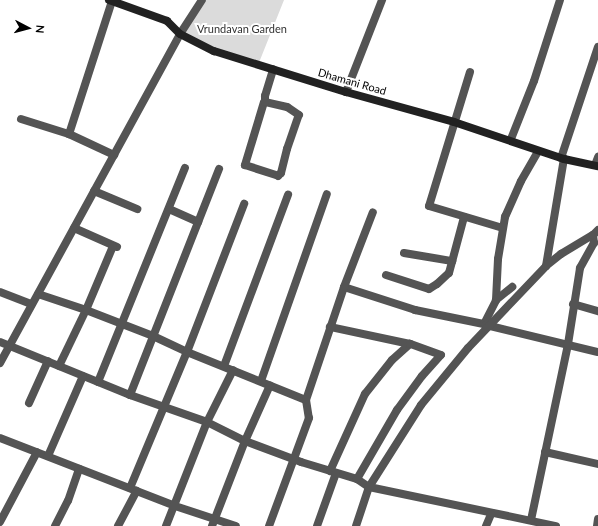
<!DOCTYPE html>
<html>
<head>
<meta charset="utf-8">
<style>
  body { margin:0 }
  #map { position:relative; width:598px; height:526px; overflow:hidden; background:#fff; font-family:Lato,sans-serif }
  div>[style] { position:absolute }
  .green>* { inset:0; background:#dbdbdb }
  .minor>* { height:8px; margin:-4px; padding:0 4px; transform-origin:4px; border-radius:4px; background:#545454 }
  .secondary>* { height:8px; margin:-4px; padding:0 4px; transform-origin:4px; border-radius:4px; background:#212121 }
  span { translate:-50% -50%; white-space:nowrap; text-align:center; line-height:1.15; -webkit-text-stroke:4px #fff; paint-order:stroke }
  .park-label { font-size:11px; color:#323232 }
  .street-label { font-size:11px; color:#000 }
  .north { position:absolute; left:8px; top:8px; width:40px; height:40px; -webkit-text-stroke:3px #fff; paint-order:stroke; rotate:96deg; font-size:11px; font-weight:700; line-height:16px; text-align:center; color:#000 }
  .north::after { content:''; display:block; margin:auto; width:14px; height:18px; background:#000; clip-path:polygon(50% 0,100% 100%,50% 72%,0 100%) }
</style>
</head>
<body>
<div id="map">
  <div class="green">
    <div style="clip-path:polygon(202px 0,284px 0,258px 65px,180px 34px)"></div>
  </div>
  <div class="minor">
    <div style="left:112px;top:1px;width:140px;rotate:107.9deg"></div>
    <div style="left:69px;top:134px;width:50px;rotate:25deg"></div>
    <div style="left:470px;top:72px;width:140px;rotate:107deg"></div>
    <div style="left:429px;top:206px;width:77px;rotate:16.6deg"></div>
    <div style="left:346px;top:92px;width:99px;rotate:-68.6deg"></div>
    <div style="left:264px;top:102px;width:66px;rotate:106.8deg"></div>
    <div style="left:245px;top:165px;width:35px;rotate:18deg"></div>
    <div style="left:278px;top:176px;width:4px;rotate:-45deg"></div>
    <div style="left:281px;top:173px;width:25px;rotate:-76deg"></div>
    <div style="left:287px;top:149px;width:36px;rotate:-71deg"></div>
    <div style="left:299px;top:115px;width:14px;rotate:-146deg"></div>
    <div style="left:287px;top:107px;width:23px;rotate:-167deg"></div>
    <div style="left:265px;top:102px;width:6px;rotate:-90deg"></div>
    <div style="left:265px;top:96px;width:28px;rotate:-73deg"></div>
    <div style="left:21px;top:119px;width:50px;rotate:17.4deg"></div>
    <div style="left:511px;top:139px;width:62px;rotate:-68.4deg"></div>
    <div style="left:534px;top:81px;width:85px;rotate:-72.2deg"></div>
    <div style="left:561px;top:158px;width:117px;rotate:-71.6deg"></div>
    <div style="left:595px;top:165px;width:9px;rotate:-69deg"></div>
    <div style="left:94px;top:191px;width:47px;rotate:22.7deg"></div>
    <div style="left:169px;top:209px;width:32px;rotate:24deg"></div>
    <div style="left:74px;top:228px;width:47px;rotate:23.8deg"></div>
    <div style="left:404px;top:253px;width:49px;rotate:9.5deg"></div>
    <div style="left:546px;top:266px;width:109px;rotate:-80.5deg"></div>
    <div style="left:386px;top:275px;width:45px;rotate:18deg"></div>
    <div style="left:429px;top:289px;width:9px;rotate:-32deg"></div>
    <div style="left:437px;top:284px;width:16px;rotate:-43deg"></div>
    <div style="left:449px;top:273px;width:58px;rotate:-75deg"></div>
    <div style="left:344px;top:287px;width:75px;rotate:17.9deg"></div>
    <div style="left:415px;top:310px;width:70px;rotate:11.5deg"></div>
    <div style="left:484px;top:324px;width:27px;rotate:-63deg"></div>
    <div style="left:496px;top:300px;width:41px;rotate:-87.2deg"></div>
    <div style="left:498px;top:259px;width:43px;rotate:-80.5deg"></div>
    <div style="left:505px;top:217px;width:39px;rotate:-66deg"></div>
    <div style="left:521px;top:181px;width:34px;rotate:-60deg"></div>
    <div style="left:0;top:292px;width:34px;rotate:21deg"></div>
    <div style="left:38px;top:294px;width:51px;rotate:18.4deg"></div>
    <div style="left:86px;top:310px;width:72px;rotate:21.2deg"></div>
    <div style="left:153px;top:336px;width:38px;rotate:25deg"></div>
    <div style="left:187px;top:352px;width:128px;rotate:22deg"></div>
    <div style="left:306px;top:400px;width:18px;rotate:81deg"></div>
    <div style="left:309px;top:418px;width:115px;rotate:110.3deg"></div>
    <div style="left:496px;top:300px;width:21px;rotate:-39deg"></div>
    <div style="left:573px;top:304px;width:26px;rotate:16deg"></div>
    <div style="left:486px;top:325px;width:115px;rotate:13.6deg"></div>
    <div style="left:0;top:342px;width:140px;rotate:22.2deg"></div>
    <div style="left:130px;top:395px;width:82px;rotate:19.3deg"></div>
    <div style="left:207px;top:422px;width:42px;rotate:26.6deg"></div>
    <div style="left:245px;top:441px;width:60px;rotate:20.6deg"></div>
    <div style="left:301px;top:462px;width:59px;rotate:16.9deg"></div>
    <div style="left:357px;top:479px;width:14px;rotate:34deg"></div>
    <div style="left:369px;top:487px;width:191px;rotate:11.8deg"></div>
    <div style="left:0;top:363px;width:375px;rotate:-61.3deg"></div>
    <div style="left:180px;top:34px;width:40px;rotate:-57.1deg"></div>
    <div style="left:59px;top:366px;width:62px;rotate:-64.3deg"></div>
    <div style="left:86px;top:310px;width:69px;rotate:-67.1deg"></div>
    <div style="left:224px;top:366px;width:183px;rotate:-69.5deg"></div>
    <div style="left:261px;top:381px;width:198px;rotate:-70.6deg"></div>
    <div style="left:98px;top:382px;width:231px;rotate:-67.9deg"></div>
    <div style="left:130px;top:395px;width:243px;rotate:-68.5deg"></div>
    <div style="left:306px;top:400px;width:119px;rotate:-71.4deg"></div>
    <div style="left:344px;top:287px;width:80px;rotate:-68.9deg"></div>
    <div style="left:29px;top:403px;width:46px;rotate:-65.7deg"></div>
    <div style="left:0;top:438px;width:188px;rotate:21.2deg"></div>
    <div style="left:175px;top:506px;width:64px;rotate:18.2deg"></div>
    <div style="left:545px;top:452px;width:54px;rotate:12.8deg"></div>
    <div style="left:48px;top:456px;width:87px;rotate:-66.4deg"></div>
    <div style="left:330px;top:471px;width:85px;rotate:-65.6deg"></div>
    <div style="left:365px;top:394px;width:43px;rotate:-51.5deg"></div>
    <div style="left:392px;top:360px;width:24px;rotate:-42deg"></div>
    <div style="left:410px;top:344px;width:82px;rotate:-168deg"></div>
    <div style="left:357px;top:479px;width:80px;rotate:-59.9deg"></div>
    <div style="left:397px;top:410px;width:42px;rotate:-53.7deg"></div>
    <div style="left:422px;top:376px;width:28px;rotate:-48deg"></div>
    <div style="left:441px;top:355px;width:33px;rotate:-160deg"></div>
    <div style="left:130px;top:488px;width:147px;rotate:-67.3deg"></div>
    <div style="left:187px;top:352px;width:159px;rotate:-68.9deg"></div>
    <div style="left:531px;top:520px;width:180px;rotate:-78.1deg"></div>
    <div style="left:568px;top:344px;width:77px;rotate:-81deg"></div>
    <div style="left:580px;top:268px;width:29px;rotate:-61deg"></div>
    <div style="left:594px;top:243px;width:8px;rotate:-97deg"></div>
    <div style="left:0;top:522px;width:79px;rotate:-62.1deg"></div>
    <div style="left:55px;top:526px;width:28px;rotate:-63deg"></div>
    <div style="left:68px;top:501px;width:34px;rotate:-71deg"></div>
    <div style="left:118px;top:526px;width:40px;rotate:-62deg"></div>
    <div style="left:166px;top:526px;width:112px;rotate:-68.5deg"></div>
    <div style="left:207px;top:422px;width:58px;rotate:-63.4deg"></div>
    <div style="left:212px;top:526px;width:91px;rotate:-68.8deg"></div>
    <div style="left:245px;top:441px;width:61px;rotate:-65.9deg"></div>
    <div style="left:317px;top:526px;width:56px;rotate:-70.3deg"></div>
    <div style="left:356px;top:526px;width:41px;rotate:-71.6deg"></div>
    <div style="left:369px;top:487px;width:97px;rotate:-57.6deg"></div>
    <div style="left:421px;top:405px;width:74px;rotate:-50.5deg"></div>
    <div style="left:468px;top:348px;width:113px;rotate:-46.4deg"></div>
    <div style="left:546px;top:266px;width:19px;rotate:-39deg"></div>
    <div style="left:561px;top:254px;width:37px;rotate:-31deg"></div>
    <div style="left:593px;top:235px;width:7px;rotate:-45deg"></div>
    <div style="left:486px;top:526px;width:13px;rotate:-67deg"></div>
    <div style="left:597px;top:526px;width:7px;rotate:-82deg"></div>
  </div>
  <div class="secondary">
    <div style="left:109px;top:0;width:62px;rotate:19.9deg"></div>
    <div style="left:167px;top:21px;width:18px;rotate:45deg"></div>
    <div style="left:180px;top:34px;width:38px;rotate:27deg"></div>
    <div style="left:214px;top:51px;width:138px;rotate:17.3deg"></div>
    <div style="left:346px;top:92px;width:112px;rotate:15.5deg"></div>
    <div style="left:454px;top:122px;width:116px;rotate:18.6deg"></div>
    <div style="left:564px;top:159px;width:35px;rotate:12deg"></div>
  </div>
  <div class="park-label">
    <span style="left:242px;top:29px">Vrundavan Garden</span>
  </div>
  <div class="street-label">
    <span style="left:352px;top:82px;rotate:16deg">Dhamani Road</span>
  </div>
  <div class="north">N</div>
</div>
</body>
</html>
